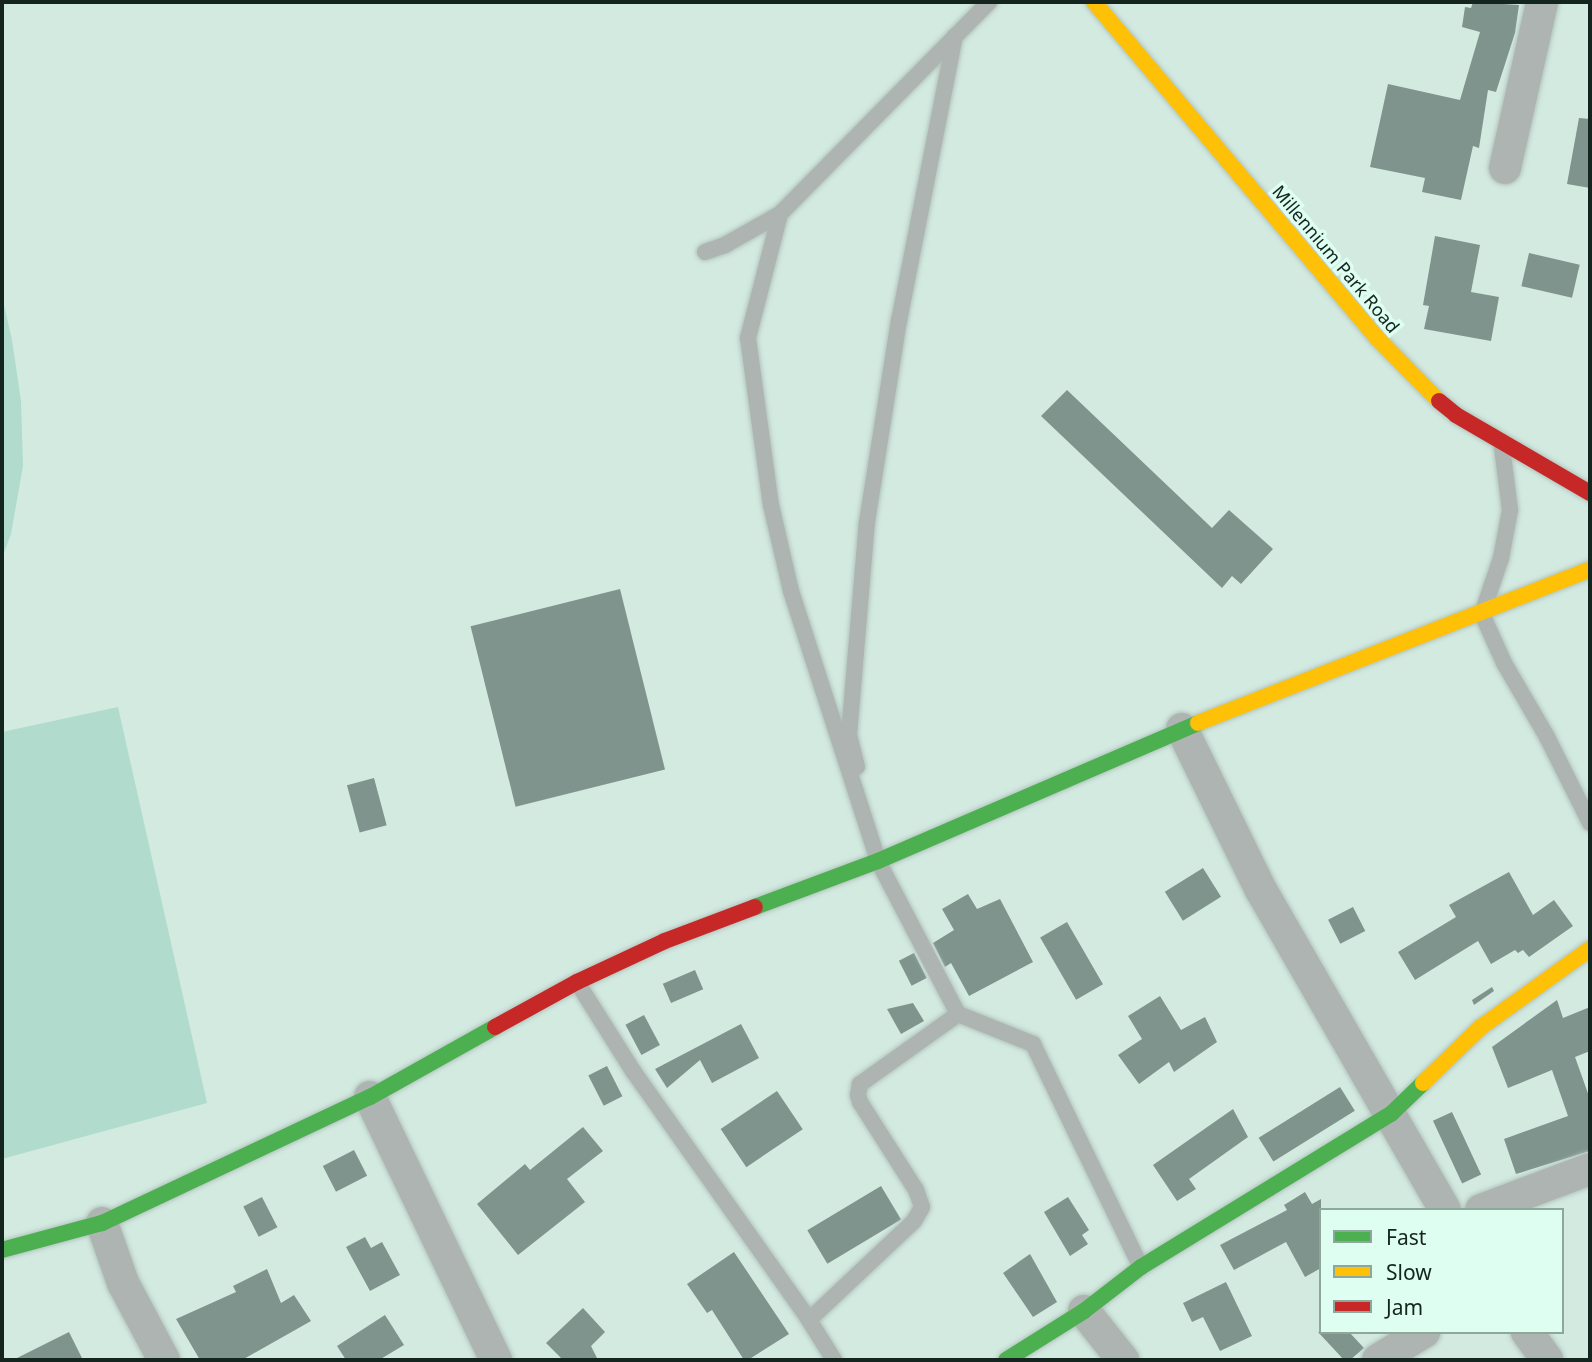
<!DOCTYPE html>
<html>
<head>
<meta charset="utf-8">
<style>
  body { margin:0 }
  #map { position:relative; width:1592px; height:1362px; overflow:hidden; background:#d3eae1; font-family:"Noto Sans",sans-serif }
  div>[style] { position:absolute }
  .green>* { inset:0; background:#b1dccd }
  .building>* { inset:0; background:#7f948d; transform-origin:0 0 }
  .roads { filter:drop-shadow(0 0 2px #b2c5bd) drop-shadow(0 0 2px #b2c5bd) }
  .lane>* { height:16px; margin:-8px; padding:0 8px; transform-origin:8px; border-radius:8px; background:#adb4b1 }
  .street>* { height:32px; margin:-16px; padding:0 16px; transform-origin:16px; border-radius:16px; background:#adb4b1 }
  .fast>* { height:16px; margin:-8px; padding:0 8px; transform-origin:8px; border-radius:8px; background:#4caf50 }
  .slow>* { height:16px; margin:-8px; padding:0 8px; transform-origin:8px; border-radius:8px; background:#ffc107 }
  .jam>* { height:16px; margin:-8px; padding:0 8px; transform-origin:8px; border-radius:8px; background:#c62828 }
  span { translate:-50% -50%; white-space:nowrap; text-align:center; line-height:1.15; -webkit-text-stroke:7px #defef2; paint-order:stroke }
  .street-label { font-size:18px; color:#14241e }
  .frame { position:absolute; inset:0; border:4px solid #14241e; pointer-events:none }
  .legend { position:absolute; left:1319px; top:1208px; width:245px; height:126px; box-sizing:border-box; background:#defef2; border:2px solid #8da79d; margin:0; padding:9px 12px; list-style:none; font-size:21px; color:#14241e }
  .legend li { display:flex; align-items:center; gap:14px; height:35px }
  .legend b { width:35px; border:2px solid #8da79d }
</style>
</head>
<body>
<div id="map">
  <div class="green">
    <div style="clip-path:polygon(2px 296px,12px 340px,21px 401px,23px 466px,11px 534px,2px 558px)"></div>
    <div style="clip-path:polygon(118px 707px,207px 1103px,2px 1159px,2px 732px)"></div>
  </div>
  <div class="building">
    <div style="clip-path:polygon(1473px 2px,1519px 5px,1515px 33px,1496px 92px,1488px 90px,1479px 148px,1473px 146px,1461px 200px,1422px 192px,1425px 178px,1370px 167px,1388px 84px,1460px 100px,1480px 32px,1462px 27px,1465px 7px,1471px 8px)"></div>
    <div style="clip-path:polygon(1579px 118px,1590px 119px,1590px 188px,1567px 184px)"></div>
    <div style="clip-path:polygon(1435px 236px,1480px 245px,1471px 292px,1499px 297px,1491px 341px,1424px 329px,1429px 306px,1423px 305px)"></div>
    <div style="left:1529px;top:253px;width:52px;height:34px;rotate:13deg"></div>
    <div style="clip-path:polygon(1067px 390px,1212px 528px,1229px 510px,1273px 549px,1241px 584px,1232px 576px,1222px 588px,1041px 416px)"></div>
    <div style="left:620px;top:589px;width:186px;height:154px;rotate:76deg"></div>
    <div style="left:374px;top:778px;width:49px;height:28px;rotate:75deg"></div>
    <div style="left:1203px;top:868px;width:34px;height:45px;rotate:58deg"></div>
    <div style="clip-path:polygon(1509px 872px,1533px 915px,1554px 900px,1573px 926px,1529px 957px,1523px 950px,1518px 953px,1515px 950px,1491px 964px,1478px 941px,1415px 980px,1398px 952px,1456px 917px,1449px 905px)"></div>
    <div style="clip-path:polygon(968px 894px,977px 909px,1000px 899px,1033px 962px,969px 996px,951px 963px,945px 967px,933px 943px,954px 930px,942px 909px)"></div>
    <div style="left:1353px;top:907px;width:27px;height:28px;rotate:63deg"></div>
    <div style="left:1067px;top:922px;width:72px;height:31px;rotate:60deg"></div>
    <div style="left:914px;top:953px;width:28px;height:17px;rotate:63deg"></div>
    <div style="left:695px;top:970px;width:21px;height:35px;rotate:67deg"></div>
    <div style="clip-path:polygon(1492px 987px,1494px 991px,1474px 1005px,1472px 1000px)"></div>
    <div style="clip-path:polygon(1160px 996px,1181px 1030px,1205px 1017px,1217px 1042px,1174px 1072px,1169px 1062px,1139px 1084px,1118px 1055px,1142px 1039px,1128px 1016px)"></div>
    <div style="clip-path:polygon(1557px 1000px,1563px 1018px,1590px 1007px,1590px 1051px,1575px 1057px,1590px 1099px,1590px 1151px,1516px 1174px,1504px 1139px,1568px 1116px,1552px 1070px,1508px 1088px,1492px 1047px)"></div>
    <div style="clip-path:polygon(913px 1003px,924px 1021px,901px 1034px,887px 1009px)"></div>
    <div style="left:644px;top:1015px;width:34px;height:21px;rotate:62deg"></div>
    <div style="clip-path:polygon(741px 1024px,759px 1058px,712px 1083px,700px 1060px,667px 1088px,655px 1069px)"></div>
    <div style="left:607px;top:1066px;width:34px;height:21px;rotate:63deg"></div>
    <div style="left:1340px;top:1087px;width:28px;height:96px;rotate:58deg"></div>
    <div style="left:777px;top:1091px;width:46px;height:68px;rotate:56deg"></div>
    <div style="clip-path:polygon(1233px 1109px,1248px 1137px,1189px 1179px,1196px 1189px,1177px 1201px,1153px 1165px)"></div>
    <div style="left:1452px;top:1112px;width:69px;height:21px;rotate:65deg"></div>
    <div style="clip-path:polygon(583px 1127px,603px 1151px,567px 1179px,585px 1202px,518px 1255px,477px 1204px,525px 1164px,530px 1170px)"></div>
    <div style="left:354px;top:1150px;width:29px;height:35px;rotate:63deg"></div>
    <div style="left:881px;top:1186px;width:39px;height:86px;rotate:59deg"></div>
    <div style="clip-path:polygon(1305px 1192px,1312px 1204px,1321px 1199px,1321px 1268px,1305px 1277px,1286px 1242px,1234px 1270px,1220px 1245px,1287px 1210px,1284px 1205px)"></div>
    <div style="left:262px;top:1197px;width:34px;height:21px;rotate:63deg"></div>
    <div style="clip-path:polygon(1068px 1197px,1089px 1230px,1082px 1235px,1088px 1244px,1070px 1256px,1044px 1212px)"></div>
    <div style="clip-path:polygon(365px 1237px,371px 1248px,382px 1242px,400px 1275px,370px 1291px,346px 1247px)"></div>
    <div style="clip-path:polygon(734px 1252px,789px 1334px,748px 1360px,744px 1360px,712px 1310px,707px 1313px,687px 1284px)"></div>
    <div style="clip-path:polygon(1030px 1254px,1057px 1302px,1033px 1317px,1003px 1273px)"></div>
    <div style="clip-path:polygon(267px 1269px,281px 1303px,294px 1295px,311px 1321px,242px 1360px,200px 1360px,176px 1319px,236px 1292px,233px 1286px)"></div>
    <div style="clip-path:polygon(1226px 1282px,1252px 1336px,1220px 1351px,1203px 1317px,1192px 1322px,1183px 1303px)"></div>
    <div style="clip-path:polygon(583px 1308px,605px 1332px,591px 1346px,598px 1360px,563px 1360px,546px 1343px)"></div>
    <div style="clip-path:polygon(385px 1315px,404px 1345px,379px 1360px,346px 1360px,337px 1346px)"></div>
    <div style="clip-path:polygon(69px 1332px,83px 1360px,13px 1360px)"></div>
    <div style="clip-path:polygon(1318px 1332px,1349px 1332px,1364px 1348px,1350px 1360px,1344px 1360px)"></div>
  </div>
  <div class="roads">
    <div class="lane">
      <div style="left:780px;top:214px;width:128px;rotate:104.5deg"></div>
      <div style="left:748px;top:338px;width:169px;rotate:82.2deg"></div>
      <div style="left:771px;top:505px;width:88px;rotate:76.9deg"></div>
      <div style="left:791px;top:591px;width:284px;rotate:72.1deg"></div>
      <div style="left:878px;top:861px;width:173px;rotate:62.4deg"></div>
      <div style="left:958px;top:1014px;width:81px;rotate:21.8deg"></div>
      <div style="left:1033px;top:1044px;width:248px;rotate:64.2deg"></div>
      <div style="left:705px;top:252px;width:21px;rotate:-19deg"></div>
      <div style="left:725px;top:245px;width:63px;rotate:-29.4deg"></div>
      <div style="left:780px;top:214px;width:298px;rotate:-45.4deg"></div>
      <div style="left:1502px;top:447px;width:64px;rotate:82.8deg"></div>
      <div style="left:1510px;top:510px;width:49px;rotate:100.6deg"></div>
      <div style="left:1501px;top:558px;width:59px;rotate:108.7deg"></div>
      <div style="left:1482px;top:614px;width:54px;rotate:65.8deg"></div>
      <div style="left:1504px;top:663px;width:86px;rotate:59.8deg"></div>
      <div style="left:1547px;top:737px;width:96px;rotate:63.4deg"></div>
      <div style="left:857px;top:767px;width:33px;rotate:-104deg"></div>
      <div style="left:849px;top:735px;width:214px;rotate:-85.2deg"></div>
      <div style="left:867px;top:522px;width:204px;rotate:-81deg"></div>
      <div style="left:899px;top:321px;width:290px;rotate:-78.9deg"></div>
      <div style="left:577px;top:982px;width:105px;rotate:57.8deg"></div>
      <div style="left:633px;top:1071px;width:305px;rotate:54.7deg"></div>
      <div style="left:809px;top:1320px;width:47px;rotate:58deg"></div>
      <div style="left:809px;top:1320px;width:144px;rotate:-43.3deg"></div>
      <div style="left:914px;top:1221px;width:16px;rotate:-60deg"></div>
      <div style="left:922px;top:1207px;width:18px;rotate:-109deg"></div>
      <div style="left:916px;top:1190px;width:104px;rotate:-122.5deg"></div>
      <div style="left:860px;top:1102px;width:7px;rotate:-106deg"></div>
      <div style="left:858px;top:1095px;width:11px;rotate:-80deg"></div>
      <div style="left:860px;top:1084px;width:120px;rotate:-35.5deg"></div>
    </div>
    <div class="street">
      <div style="left:1505px;top:168px;width:170px;rotate:-77.4deg"></div>
      <div style="left:1182px;top:729px;width:179px;rotate:63.9deg"></div>
      <div style="left:1261px;top:890px;width:369px;rotate:60.1deg"></div>
      <div style="left:370px;top:1097px;width:292px;rotate:64.4deg"></div>
      <div style="left:1481px;top:1210px;width:116px;rotate:-20.6deg"></div>
      <div style="left:102px;top:1223px;width:64px;rotate:70.7deg"></div>
      <div style="left:123px;top:1283px;width:87px;rotate:62deg"></div>
      <div style="left:1084px;top:1311px;width:63px;rotate:51.5deg"></div>
      <div style="left:1527px;top:1332px;width:34px;rotate:54deg"></div>
      <div style="left:1378px;top:1360px;width:54px;rotate:-31.3deg"></div>
    </div>
    <div class="fast">
      <div style="left:755px;top:907px;width:131px;rotate:-20.5deg"></div>
      <div style="left:878px;top:861px;width:348px;rotate:-23.3deg"></div>
      <div style="left:2px;top:1250px;width:104px;rotate:-15.1deg"></div>
      <div style="left:102px;top:1223px;width:296px;rotate:-25.2deg"></div>
      <div style="left:370px;top:1097px;width:143px;rotate:-29.2deg"></div>
      <div style="left:1006px;top:1360px;width:92px;rotate:-32.1deg"></div>
      <div style="left:1084px;top:1311px;width:72px;rotate:-37.7deg"></div>
      <div style="left:1141px;top:1267px;width:293px;rotate:-31.5deg"></div>
      <div style="left:1391px;top:1114px;width:45px;rotate:-44.1deg"></div>
    </div>
    <div class="slow">
      <div style="left:1094px;top:2px;width:439px;rotate:49.9deg"></div>
      <div style="left:1377px;top:338px;width:88px;rotate:45.5deg"></div>
      <div style="left:1198px;top:723px;width:421px;rotate:-21.4deg"></div>
      <div style="left:1423px;top:1083px;width:81px;rotate:-44deg"></div>
      <div style="left:1481px;top:1027px;width:134px;rotate:-35.6deg"></div>
    </div>
    <div class="jam">
      <div style="left:1439px;top:401px;width:22px;rotate:39deg"></div>
      <div style="left:1456px;top:415px;width:155px;rotate:30.2deg"></div>
      <div style="left:495px;top:1027px;width:94px;rotate:-28.8deg"></div>
      <div style="left:577px;top:982px;width:97px;rotate:-25deg"></div>
      <div style="left:665px;top:941px;width:96px;rotate:-20.7deg"></div>
    </div>
  </div>
  <div class="street-label">
    <span style="left:1336px;top:259px;rotate:50deg">Millennium Park Road</span>
  </div>
  <div class="frame"></div>
  <ul class="legend">
  <li><b style="height:9px;background:#4caf50"></b>Fast</li>
  <li><b style="height:9px;background:#ffc107"></b>Slow</li>
  <li><b style="height:9px;background:#c62828"></b>Jam</li>
  </ul>
</div>
</body>
</html>
